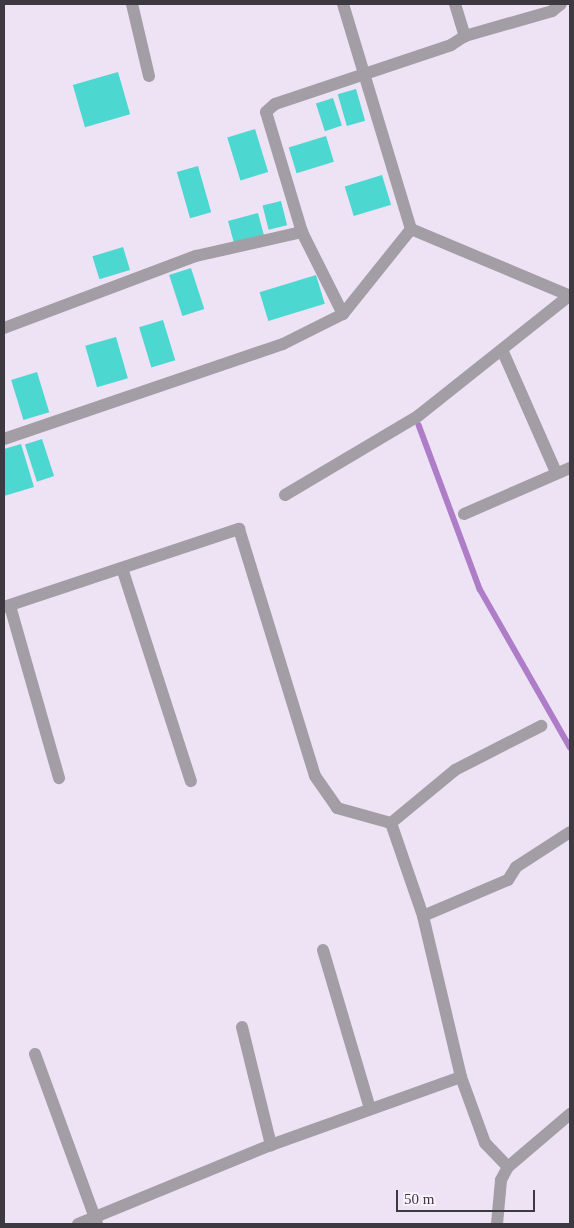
<!DOCTYPE html>
<html>
<head>
<meta charset="utf-8">
<style>
  body { margin:0 }
  #map { position:relative; width:574px; height:1228px; overflow:hidden; background:#eee2f5; font-family:"Times New Roman",serif }
  div>[style] { position:absolute }
  .stream>* { height:5.5px; margin:-2.75px; padding:0 2.75px; transform-origin:2.75px; border-radius:2.75px; background:#ae7dc7 }
  .building>* { inset:0; background:#4cd7d1; transform-origin:0 0 }
  .minor>* { height:12px; margin:-6px; padding:0 6px; transform-origin:6px; border-radius:6px; background:#a39ea5 }
  span { translate:-50% -50%; white-space:nowrap; text-align:center; line-height:1.15; -webkit-text-stroke:5px #f9f2fd; paint-order:stroke }
  .frame { position:absolute; inset:0; border:5px solid #3d3940; pointer-events:none }
  .scale { position:absolute; left:396px; top:1190px; width:139px; height:22px; box-sizing:border-box; border:2px solid #3d3940; border-top:0; padding-left:6px; font-size:15px; line-height:18px; white-space:nowrap; color:#3d3940; -webkit-text-stroke:4px #f9f2fd; paint-order:stroke }
</style>
</head>
<body>
<div id="map">
  <div class="stream">
    <div style="left:419px;top:425px;width:175px;rotate:69.6deg"></div>
    <div style="left:480px;top:589px;width:182px;rotate:60.3deg"></div>
  </div>
  <div class="building">
    <div style="left:118px;top:72px;width:44px;height:47px;rotate:74deg"></div>
    <div style="left:356px;top:89px;width:33px;height:19px;rotate:74deg"></div>
    <div style="left:333px;top:98px;width:29px;height:18px;rotate:72deg"></div>
    <div style="left:255px;top:129px;width:45px;height:29px;rotate:73deg"></div>
    <div style="left:326px;top:136px;width:27px;height:39px;rotate:73deg"></div>
    <div style="left:198px;top:166px;width:48px;height:22px;rotate:74deg"></div>
    <div style="left:382px;top:175px;width:31px;height:39px;rotate:73deg"></div>
    <div style="left:281px;top:201px;width:25px;height:19px;rotate:76deg"></div>
    <div style="left:258px;top:213px;width:23px;height:31px;rotate:75deg"></div>
    <div style="left:123px;top:247px;width:24px;height:32px;rotate:73deg"></div>
    <div style="left:191px;top:268px;width:43px;height:23px;rotate:72deg"></div>
    <div style="left:316px;top:275px;width:30px;height:59px;rotate:73deg"></div>
    <div style="left:163px;top:320px;width:42px;height:25px;rotate:73deg"></div>
    <div style="left:116px;top:337px;width:43px;height:32px;rotate:74deg"></div>
    <div style="left:37px;top:372px;width:42px;height:27px;rotate:73deg"></div>
    <div style="left:42px;top:439px;width:39px;height:18px;rotate:72deg"></div>
    <div style="clip-path:polygon(21px 444px,34px 487px,4px 496px,4px 449px)"></div>
  </div>
  <div class="minor">
    <div style="left:132px;top:4px;width:74px;rotate:76.7deg"></div>
    <div style="left:343px;top:4px;width:235px;rotate:73.2deg"></div>
    <div style="left:411px;top:229px;width:173px;rotate:22.8deg"></div>
    <div style="left:455px;top:4px;width:34px;rotate:73deg"></div>
    <div style="left:343px;top:314px;width:92px;rotate:-116.6deg"></div>
    <div style="left:302px;top:232px;width:125px;rotate:-106.7deg"></div>
    <div style="left:266px;top:112px;width:12px;rotate:-42deg"></div>
    <div style="left:275px;top:104px;width:186px;rotate:-18.5deg"></div>
    <div style="left:451px;top:45px;width:17px;rotate:-33deg"></div>
    <div style="left:465px;top:36px;width:91px;rotate:-16deg"></div>
    <div style="left:552px;top:11px;width:11px;rotate:-38deg"></div>
    <div style="left:4px;top:328px;width:205px;rotate:-20.6deg"></div>
    <div style="left:196px;top:256px;width:109px;rotate:-12.8deg"></div>
    <div style="left:503px;top:352px;width:131px;rotate:66.2deg"></div>
    <div style="left:4px;top:439px;width:295px;rotate:-18.8deg"></div>
    <div style="left:283px;top:344px;width:67px;rotate:-26.6deg"></div>
    <div style="left:343px;top:314px;width:109px;rotate:-51.3deg"></div>
    <div style="left:285px;top:495px;width:155px;rotate:-30.7deg"></div>
    <div style="left:418px;top:416px;width:194px;rotate:-38.5deg"></div>
    <div style="left:464px;top:514px;width:116px;rotate:-23.5deg"></div>
    <div style="left:122px;top:568px;width:224px;rotate:72.1deg"></div>
    <div style="left:10px;top:606px;width:179px;rotate:74.1deg"></div>
    <div style="left:4px;top:607px;width:248px;rotate:-18.4deg"></div>
    <div style="left:239px;top:529px;width:258px;rotate:72.9deg"></div>
    <div style="left:315px;top:776px;width:39px;rotate:55deg"></div>
    <div style="left:337px;top:808px;width:56px;rotate:15.5deg"></div>
    <div style="left:391px;top:823px;width:98px;rotate:71deg"></div>
    <div style="left:423px;top:916px;width:165px;rotate:76.7deg"></div>
    <div style="left:461px;top:1077px;width:70px;rotate:70deg"></div>
    <div style="left:485px;top:1143px;width:33px;rotate:46deg"></div>
    <div style="left:391px;top:823px;width:83px;rotate:-39.6deg"></div>
    <div style="left:455px;top:770px;width:97px;rotate:-27.1deg"></div>
    <div style="left:423px;top:916px;width:92px;rotate:-23deg"></div>
    <div style="left:508px;top:880px;width:15px;rotate:-58deg"></div>
    <div style="left:516px;top:867px;width:64px;rotate:-32.9deg"></div>
    <div style="left:323px;top:950px;width:166px;rotate:73.5deg"></div>
    <div style="left:242px;top:1027px;width:122px;rotate:76.2deg"></div>
    <div style="left:35px;top:1054px;width:180px;rotate:69.9deg"></div>
    <div style="left:78px;top:1224px;width:209px;rotate:-22.3deg"></div>
    <div style="left:271px;top:1145px;width:202px;rotate:-19.7deg"></div>
    <div style="left:497px;top:1224px;width:44px;rotate:-84.8deg"></div>
    <div style="left:501px;top:1180px;width:15px;rotate:-62deg"></div>
    <div style="left:508px;top:1167px;width:82px;rotate:-40.5deg"></div>
  </div>
  <div class="frame"></div>
  <div class="scale">50 m</div>
</div>
</body>
</html>
